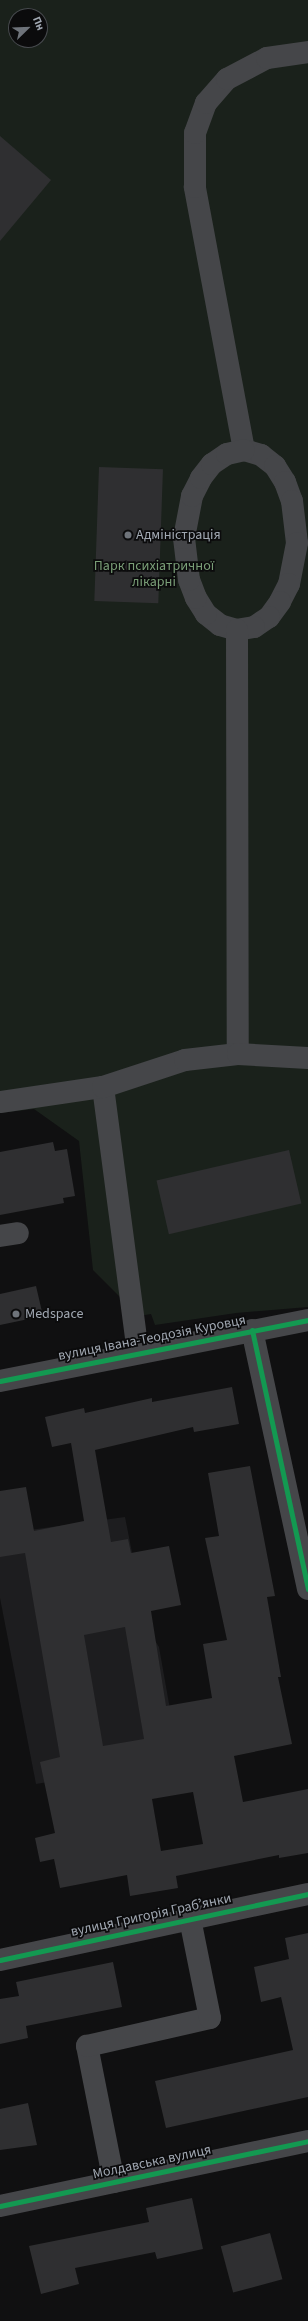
<!DOCTYPE html>
<html>
<head>
<meta charset="utf-8">
<style>
  body { margin:0 }
  #map { position:relative; width:308px; height:2321px; overflow:hidden; background:#101011; font-family:"Source Sans 3",sans-serif }
  div>[style] { position:absolute }
  .built>* { inset:0; background:#1d1d1f }
  .green>* { inset:0; background:#1a211b }
  .building>* { inset:0; background:#2f2f31; transform-origin:0 0 }
  .minor>* { height:22px; margin:-11px; padding:0 11px; transform-origin:11px; border-radius:11px; background:#454649 }
  .cycleway>* { height:5px; margin:-2.5px; padding:0 2.5px; transform-origin:2.5px; border-radius:2.5px; background:#139951 }
  .dots>* { width:11px; height:11px; translate:-50% -50%; box-sizing:border-box; border:2px solid #0b0b0c; border-radius:50% }
  span { translate:-50% -50%; white-space:nowrap; text-align:center; line-height:1.15; -webkit-text-stroke:3.5px #0b0b0c; paint-order:stroke }
  .poi-label { font-size:14px; color:#a1a8b2 }
  .left { translate:0 -50%; text-align:left }
  .park-label { font-size:14px; color:#7a9e77 }
  .street-label { font-size:14px; color:#a1a8b2 }
  .north { position:absolute; left:8px; top:8px; width:40px; height:40px; box-sizing:border-box; background:#0b0b0c; border:1px solid #474a4e; border-radius:50%; rotate:67deg; font-size:11px; font-weight:700; line-height:16px; text-align:center; color:#a1a8b2 }
  .north::after { content:''; display:block; margin:auto; width:14px; height:18px; background:#6e737a; clip-path:polygon(50% 0,100% 100%,50% 72%,0 100%) }
</style>
</head>
<body>
<div id="map">
  <div class="built">
    <div style="clip-path:polygon(125px 1517px,147px 1628px,159px 1647px,179px 1760px,36px 1784px,0 1598px,0 1534px)"></div>
  </div>
  <div class="green">
    <div style="clip-path:polygon(evenodd,0 0,308px 0,308px 1307px,236px 1313px,155px 1325px,151px 1314px,139px 1316px,93px 1270px,79px 1141px,34px 1109px,0 1113px,0 0,16px 16px,40px 16px,40px 40px,16px 40px,16px 16px)"></div>
  </div>
  <div class="building">
    <div style="clip-path:polygon(0 136px,51px 180px,0 241px)"></div>
    <div style="left:99px;top:467px;width:64px;height:134px;rotate:2deg"></div>
    <div style="clip-path:polygon(53px 1142px,55px 1151px,67px 1149px,75px 1196px,63px 1198px,64px 1203px,0 1215px,0 1152px)"></div>
    <div style="left:289px;top:1150px;width:55px;height:136px;rotate:77deg"></div>
    <div style="clip-path:polygon(36px 1286px,43px 1316px,0 1325px,0 1294px)"></div>
    <div style="clip-path:polygon(evenodd,232px 1387px,239px 1424px,194px 1432px,193px 1427px,95px 1450px,111px 1542px,128px 1539px,131px 1553px,169px 1546px,181px 1605px,151px 1611px,166px 1706px,212px 1698px,203px 1644px,227px 1640px,205px 1538px,219px 1536px,208px 1473px,250px 1466px,275px 1596px,267px 1597px,281px 1677px,278px 1677px,292px 1744px,234px 1756px,243px 1802px,308px 1789px,308px 1853px,279px 1858px,279px 1855px,176px 1876px,178px 1888px,130px 1896px,127px 1875px,60px 1888px,54px 1859px,40px 1862px,35px 1838px,55px 1833px,40px 1762px,60px 1757px,25px 1553px,0 1557px,0 1491px,26px 1487px,34px 1531px,84px 1521px,71px 1443px,52px 1447px,45px 1417px,84px 1408px,85px 1413px,152px 1398px,152px 1402px,232px 1387px,125px 1627px,144px 1739px,103px 1746px,84px 1635px,125px 1627px,232px 1387px,193px 1792px,203px 1844px,161px 1851px,152px 1799px,193px 1792px)"></div>
    <div style="clip-path:polygon(308px 1933px,308px 2097px,166px 2128px,155px 2081px,293px 2050px,281px 1997px,261px 2002px,254px 1967px,289px 1959px,285px 1938px)"></div>
    <div style="clip-path:polygon(113px 1962px,122px 2007px,26px 2026px,28px 2038px,0 2044px,0 1999px,19px 1996px,16px 1982px)"></div>
    <div style="clip-path:polygon(28px 2103px,37px 2145px,0 2150px,0 2109px)"></div>
    <div style="clip-path:polygon(192px 2198px,203px 2249px,157px 2259px,155px 2252px,75px 2268px,79px 2284px,41px 2294px,29px 2246px,149px 2222px,146px 2208px)"></div>
    <div style="left:270px;top:2233px;width:48px;height:51px;rotate:75deg"></div>
  </div>
  <div class="minor">
    <div style="left:244px;top:450px;width:268px;rotate:-100.6deg"></div>
    <div style="left:195px;top:187px;width:54px;rotate:-90deg"></div>
    <div style="left:195px;top:133px;width:32px;rotate:-70deg"></div>
    <div style="left:206px;top:103px;width:32px;rotate:-49deg"></div>
    <div style="left:227px;top:79px;width:45px;rotate:-27.7deg"></div>
    <div style="left:267px;top:58px;width:41px;rotate:-8.3deg"></div>
    <div style="left:244px;top:450px;width:18px;rotate:16deg"></div>
    <div style="left:261px;top:455px;width:18px;rotate:38deg"></div>
    <div style="left:275px;top:466px;width:19px;rotate:58deg"></div>
    <div style="left:285px;top:482px;width:20px;rotate:70deg"></div>
    <div style="left:292px;top:501px;width:42px;rotate:83.2deg"></div>
    <div style="left:297px;top:543px;width:42px;rotate:101deg"></div>
    <div style="left:289px;top:584px;width:20px;rotate:117deg"></div>
    <div style="left:280px;top:602px;width:19px;rotate:126deg"></div>
    <div style="left:269px;top:617px;width:18px;rotate:146deg"></div>
    <div style="left:254px;top:627px;width:17px;rotate:170deg"></div>
    <div style="left:237px;top:630px;width:18px;rotate:-164deg"></div>
    <div style="left:220px;top:625px;width:18px;rotate:-142deg"></div>
    <div style="left:206px;top:614px;width:19px;rotate:-122deg"></div>
    <div style="left:196px;top:598px;width:19px;rotate:-111deg"></div>
    <div style="left:189px;top:580px;width:42px;rotate:-96.8deg"></div>
    <div style="left:184px;top:538px;width:43px;rotate:-79.2deg"></div>
    <div style="left:192px;top:496px;width:20px;rotate:-63deg"></div>
    <div style="left:201px;top:478px;width:18px;rotate:-52deg"></div>
    <div style="left:212px;top:464px;width:18px;rotate:-34deg"></div>
    <div style="left:227px;top:454px;width:17px;rotate:-13deg"></div>
    <div style="left:237px;top:630px;width:424px;rotate:89.9deg"></div>
    <div style="left:103px;top:1087px;width:268px;rotate:82.5deg"></div>
    <div style="left:0;top:1102px;width:104px;rotate:-8.3deg"></div>
    <div style="left:103px;top:1087px;width:86px;rotate:-18.2deg"></div>
    <div style="left:185px;top:1060px;width:53px;rotate:-6.5deg"></div>
    <div style="left:238px;top:1054px;width:70px;rotate:3.3deg"></div>
    <div style="left:0;top:1236px;width:18px;rotate:-9deg"></div>
    <div style="left:252px;top:1330px;width:265px;rotate:77.8deg"></div>
    <div style="left:0;top:1381px;width:314px;rotate:-11.2deg"></div>
    <div style="left:0;top:1960px;width:315px;rotate:-12.1deg"></div>
    <div style="left:114px;top:2182px;width:139px;rotate:-101.2deg"></div>
    <div style="left:87px;top:2046px;width:126px;rotate:-12.8deg"></div>
    <div style="left:210px;top:2018px;width:101px;rotate:-101.4deg"></div>
    <div style="left:0;top:2206px;width:315px;rotate:-11.9deg"></div>
  </div>
  <div class="cycleway">
    <div style="left:252px;top:1330px;width:265px;rotate:77.8deg"></div>
    <div style="left:0;top:1381px;width:314px;rotate:-11.2deg"></div>
    <div style="left:0;top:1960px;width:315px;rotate:-12.1deg"></div>
    <div style="left:0;top:2206px;width:315px;rotate:-11.9deg"></div>
  </div>
  <div class="dots">
    <div style="left:128px;top:535px;background:#6e737a"></div>
    <div style="left:16px;top:1314px;background:#6e737a"></div>
  </div>
  <div class="poi-label">
    <span class="left" style="left:136px;top:535px">Адміністрація</span>
    <span class="left" style="left:25px;top:1314px">Medspace</span>
  </div>
  <div class="park-label">
    <span style="left:154px;top:574px">Парк психіатричної<br>лікарні</span>
  </div>
  <div class="street-label">
    <span style="left:152px;top:1338px;rotate:-11deg">вулиця Івана-Теодозія Куровця</span>
    <span style="left:151px;top:1915px;rotate:-12deg">вулиця Григорія Грабʼянки</span>
    <span style="left:152px;top:2162px;rotate:-12deg">Молдавська вулиця</span>
  </div>
  <div class="north">Пн</div>
</div>
</body>
</html>
